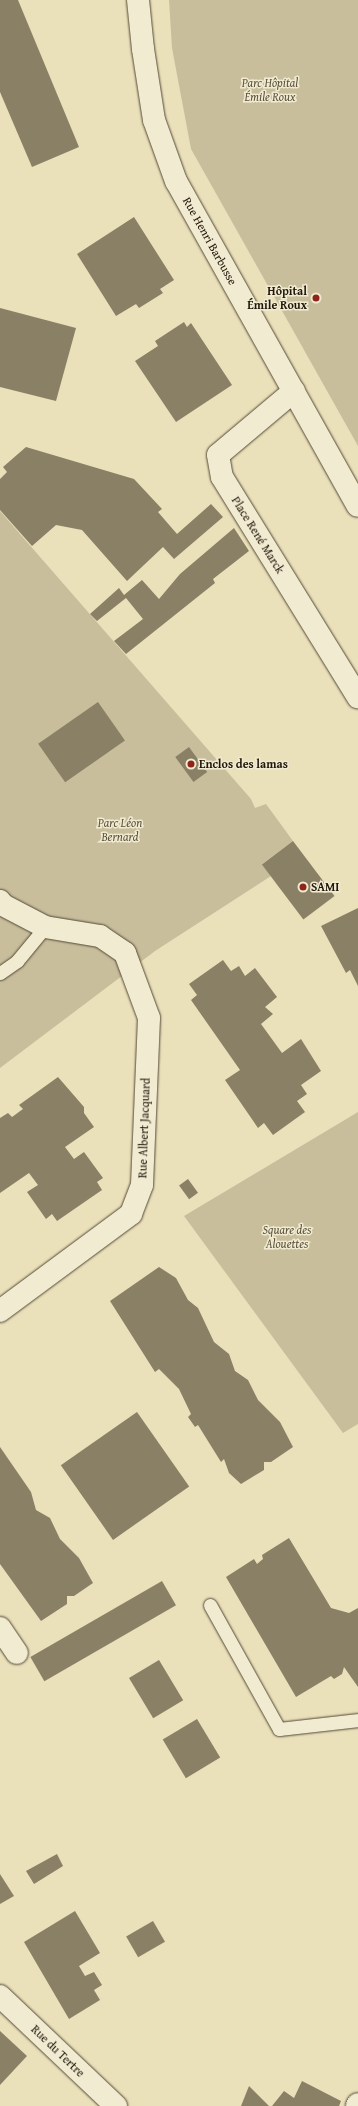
<!DOCTYPE html>
<html>
<head>
<meta charset="utf-8">
<style>
  body { margin:0 }
  #map { position:relative; width:358px; height:2106px; overflow:hidden; background:#eae0ba; font-family:"Gentium Book Plus",serif }
  div>[style] { position:absolute }
  .green>* { inset:0; background:#c8be9c }
  .building>* { inset:0; background:#8a8065; transform-origin:0 0 }
  .roads { filter:drop-shadow(0 0 1px #544935) drop-shadow(0 0 1px #544935) }
  .service>* { height:13px; margin:-6.5px; padding:0 6.5px; transform-origin:6.5px; border-radius:6.5px; background:#f1ebd2 }
  .minor>* { height:22px; margin:-11px; padding:0 11px; transform-origin:11px; border-radius:11px; background:#f1ebd2 }
  .dots>* { width:11px; height:11px; translate:-50% -50%; box-sizing:border-box; border:2px solid #f1ebd2; border-radius:50% }
  span { translate:-50% -50%; white-space:nowrap; text-align:center; line-height:1.15; -webkit-text-stroke:3px #f1ebd2; paint-order:stroke }
  .park-label { font-size:12px; color:#5c513c; font-style:italic }
  .street-label { font-size:12px; color:#221709 }
  .poi-label { font-size:12px; color:#221709; font-weight:700 }
  .right { translate:-100% -50%; text-align:right }
  .left { translate:0 -50%; text-align:left }
</style>
</head>
<body>
<div id="map">
  <div class="green">
    <div style="clip-path:polygon(169px 0,358px 0,358px 446px,191px 149px,172px 48px)"></div>
    <div style="clip-path:polygon(0 511px,251px 799px,255px 808px,266px 804px,293px 841px,262px 864px,271px 876px,155px 951px,0 1068px)"></div>
    <div style="clip-path:polygon(358px 1112px,358px 1424px,343px 1433px,184px 1216px)"></div>
  </div>
  <div class="building">
    <div style="clip-path:polygon(0 0,18px 0,79px 147px,32px 167px,0 92px)"></div>
    <div style="clip-path:polygon(134px 217px,174px 280px,160px 289px,163px 293px,139px 308px,136px 304px,116px 316px,77px 254px)"></div>
    <div style="clip-path:polygon(0 308px,76px 328px,56px 401px,0 387px)"></div>
    <div style="clip-path:polygon(184px 322px,187px 327px,191px 323px,232px 385px,176px 422px,135px 361px,158px 346px,155px 341px)"></div>
    <div style="clip-path:polygon(26px 447px,134px 479px,162px 509px,158px 512px,177px 534px,211px 504px,223px 517px,174px 559px,163px 547px,127px 581px,82px 530px,56px 525px,32px 546px,0 510px,0 479px,7px 472px,3px 467px)"></div>
    <div style="clip-path:polygon(234px 528px,249px 551px,213px 579px,215px 583px,126px 654px,114px 641px,143px 619px,126px 598px,97px 621px,90px 614px,119px 588px,124px 595px,142px 580px,159px 599px,180px 574px)"></div>
    <div style="left:98px;top:702px;width:47px;height:73px;rotate:55deg"></div>
    <div style="left:189px;top:747px;width:31px;height:17px;rotate:54deg"></div>
    <div style="left:293px;top:841px;width:69px;height:39px;rotate:53deg"></div>
    <div style="clip-path:polygon(358px 908px,358px 986px,350px 970px,346px 973px,321px 926px)"></div>
    <div style="clip-path:polygon(223px 960px,231px 971px,239px 966px,245px 976px,255px 968px,277px 997px,265px 1007px,273px 1014px,261px 1024px,282px 1053px,301px 1039px,321px 1071px,301px 1085px,307px 1094px,297px 1101px,305px 1112px,273px 1135px,264px 1123px,258px 1128px,225px 1080px,240px 1070px,191px 1000px,197px 995px,189px 984px)"></div>
    <div style="clip-path:polygon(58px 1077px,84px 1107px,84px 1113px,94px 1127px,65px 1147px,74px 1159px,84px 1152px,103px 1178px,97px 1182px,102px 1190px,57px 1221px,52px 1214px,46px 1219px,27px 1192px,38px 1185px,29px 1173px,0 1193px,0 1118px,8px 1113px,12px 1117px,23px 1109px,19px 1105px)"></div>
    <div style="left:188px;top:1179px;width:17px;height:11px;rotate:54deg"></div>
    <div style="clip-path:polygon(159px 1267px,176px 1278px,188px 1300px,198px 1308px,214px 1342px,229px 1354px,235px 1371px,248px 1380px,258px 1400px,280px 1422px,293px 1447px,271px 1462px,264px 1462px,264px 1470px,241px 1484px,229px 1473px,224px 1459px,221px 1462px,198px 1425px,195px 1427px,188px 1417px,191px 1414px,179px 1389px,159px 1369px,155px 1372px,110px 1301px)"></div>
    <div style="left:137px;top:1412px;width:91px;height:93px;rotate:55deg"></div>
    <div style="clip-path:polygon(0 1447px,31px 1492px,36px 1510px,50px 1518px,60px 1539px,79px 1558px,93px 1583px,74px 1596px,67px 1596px,67px 1604px,41px 1621px,0 1564px)"></div>
    <div style="clip-path:polygon(289px 1538px,331px 1608px,349px 1613px,358px 1608px,358px 1687px,344px 1667px,342px 1674px,334px 1679px,331px 1676px,296px 1697px,226px 1577px,254px 1559px,257px 1564px,263px 1559px,262px 1555px)"></div>
    <div style="left:162px;top:1581px;width:28px;height:152px;rotate:60deg"></div>
    <div style="left:159px;top:1660px;width:47px;height:35px;rotate:59deg"></div>
    <div style="left:197px;top:1719px;width:45px;height:40px;rotate:59deg"></div>
    <div style="clip-path:polygon(57px 1854px,63px 1866px,34px 1884px,26px 1871px)"></div>
    <div style="clip-path:polygon(0 1874px,14px 1896px,0 1904px)"></div>
    <div style="clip-path:polygon(75px 1911px,100px 1953px,79px 1966px,85px 1976px,94px 1972px,102px 1985px,94px 1990px,100px 2000px,69px 2019px,24px 1942px)"></div>
    <div style="left:153px;top:1921px;width:24px;height:31px;rotate:60deg"></div>
    <div style="clip-path:polygon(0 2031px,27px 2056px,0 2085px)"></div>
    <div style="clip-path:polygon(302px 2081px,341px 2101px,339px 2106px,272px 2106px,284px 2091px,294px 2098px)"></div>
    <div style="clip-path:polygon(249px 2086px,269px 2106px,241px 2106px)"></div>
  </div>
  <div class="roads">
    <div class="service">
      <div style="left:0;top:973px;width:21px;rotate:-35deg"></div>
      <div style="left:17px;top:961px;width:44px;rotate:-50.5deg"></div>
      <div style="left:210px;top:1605px;width:142px;rotate:60.9deg"></div>
      <div style="left:279px;top:1729px;width:80px;rotate:-6.5deg"></div>
    </div>
    <div class="minor">
      <div style="left:138px;top:0;width:49px;rotate:84.2deg"></div>
      <div style="left:143px;top:49px;width:72px;rotate:81.2deg"></div>
      <div style="left:154px;top:120px;width:65px;rotate:70.2deg"></div>
      <div style="left:176px;top:181px;width:372px;rotate:60.8deg"></div>
      <div style="left:294px;top:391px;width:99px;rotate:139.9deg"></div>
      <div style="left:218px;top:455px;width:22px;rotate:80deg"></div>
      <div style="left:222px;top:477px;width:259px;rotate:58.3deg"></div>
      <div style="left:0;top:901px;width:5px;rotate:53deg"></div>
      <div style="left:3px;top:905px;width:47px;rotate:27.6deg"></div>
      <div style="left:45px;top:927px;width:56px;rotate:9.3deg"></div>
      <div style="left:100px;top:936px;width:30px;rotate:34deg"></div>
      <div style="left:125px;top:953px;width:69px;rotate:69.7deg"></div>
      <div style="left:149px;top:1018px;width:167px;rotate:92.4deg"></div>
      <div style="left:142px;top:1185px;width:31px;rotate:111deg"></div>
      <div style="left:131px;top:1214px;width:163px;rotate:143.5deg"></div>
      <div style="left:0;top:1628px;width:30px;rotate:56deg"></div>
      <div style="left:0;top:1996px;width:160px;rotate:43.5deg"></div>
      <div style="left:357px;top:2106px;width:2px;rotate:-63deg"></div>
    </div>
  </div>
  <div class="dots">
    <div style="left:316px;top:298px;background:#8f2418"></div>
    <div style="left:191px;top:764px;background:#8f2418"></div>
    <div style="left:303px;top:887px;background:#8f2418"></div>
  </div>
  <div class="park-label">
    <span style="left:270px;top:90px">Parc Hôpital<br>Émile Roux</span>
    <span style="left:120px;top:830px">Parc Léon<br>Bernard</span>
    <span style="left:287px;top:1237px">Square des<br>Alouettes</span>
  </div>
  <div class="street-label">
    <span style="left:210px;top:241px;rotate:61deg">Rue Henri Barbusse</span>
    <span style="left:258px;top:535px;rotate:58deg">Place René Marck</span>
    <span style="left:144px;top:1128px;rotate:-88deg">Rue Albert Jacquard</span>
    <span style="left:58px;top:2051px;rotate:44deg">Rue du Tertre</span>
  </div>
  <div class="poi-label">
    <span class="right" style="left:307px;top:298px">Hôpital<br>Émile Roux</span>
    <span class="left" style="left:199px;top:764px">Enclos des lamas</span>
    <span class="left" style="left:311px;top:887px">SAMI</span>
  </div>
</div>
</body>
</html>
